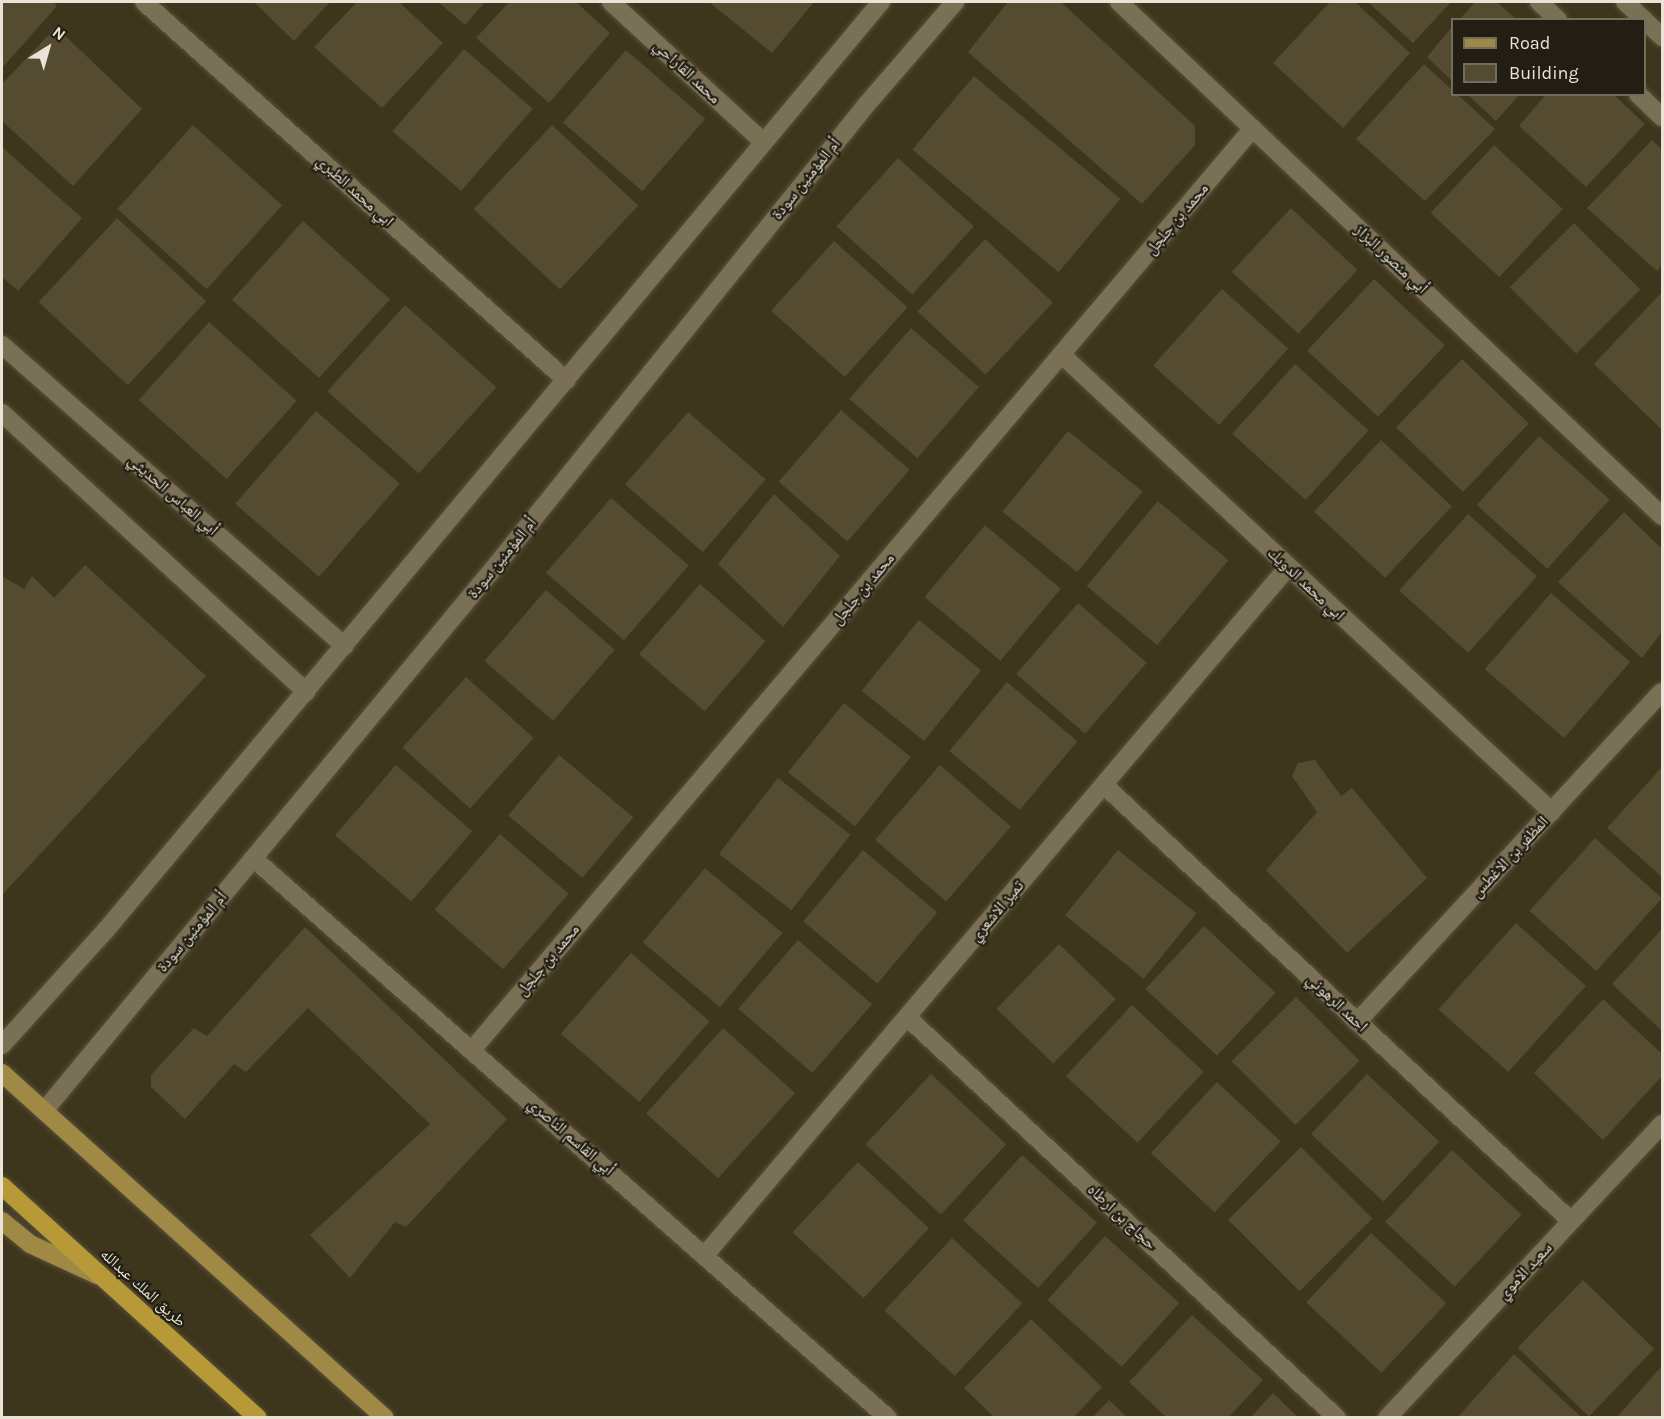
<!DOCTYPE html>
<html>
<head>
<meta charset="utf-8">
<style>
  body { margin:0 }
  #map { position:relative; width:1664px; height:1419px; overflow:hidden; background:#3e361c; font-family:Karla,"Noto Naskh Arabic",sans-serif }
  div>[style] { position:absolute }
  .building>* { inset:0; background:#544b31; transform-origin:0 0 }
  .roads { filter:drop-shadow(0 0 2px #58513a) drop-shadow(0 0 2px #58513a) }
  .minor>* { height:18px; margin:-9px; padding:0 9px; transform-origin:9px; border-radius:9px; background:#7a7055 }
  .major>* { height:18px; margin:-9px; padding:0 9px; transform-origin:9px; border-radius:9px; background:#9f8944 }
  .highway>* { height:18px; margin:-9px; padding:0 9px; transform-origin:9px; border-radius:9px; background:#b79938 }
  span { translate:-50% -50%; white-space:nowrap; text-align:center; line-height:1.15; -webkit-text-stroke:4.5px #221e13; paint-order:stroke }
  .street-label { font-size:16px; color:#e9e4d5 }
  .frame { position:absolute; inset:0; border:3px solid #e9e4d5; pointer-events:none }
  .legend { position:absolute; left:1451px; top:18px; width:195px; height:78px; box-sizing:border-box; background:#221e13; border:2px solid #726d61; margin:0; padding:8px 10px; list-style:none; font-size:18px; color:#e9e4d5 }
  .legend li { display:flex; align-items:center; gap:12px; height:30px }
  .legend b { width:30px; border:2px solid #726d61 }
  .north { position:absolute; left:18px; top:18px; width:60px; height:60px; -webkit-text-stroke:4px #221e13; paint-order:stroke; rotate:37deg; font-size:16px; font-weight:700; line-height:24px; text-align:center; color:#e9e4d5 }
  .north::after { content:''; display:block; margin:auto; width:21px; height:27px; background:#e9e4d5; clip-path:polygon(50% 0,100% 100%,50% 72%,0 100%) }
</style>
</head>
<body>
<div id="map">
  <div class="building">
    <div style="clip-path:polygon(2px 2px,53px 2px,57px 6px,2px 68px)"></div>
    <div style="clip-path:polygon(254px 2px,330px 2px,294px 41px)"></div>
    <div style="clip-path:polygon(357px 2px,399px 2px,443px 43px,382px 108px,314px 47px)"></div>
    <div style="clip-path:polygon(438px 2px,485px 2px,465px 25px)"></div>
    <div style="clip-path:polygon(509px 2px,576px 2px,610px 33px,549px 103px,476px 38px)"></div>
    <div style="clip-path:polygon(709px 2px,814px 2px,772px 53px)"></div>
    <div style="clip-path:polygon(1008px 2px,1061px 2px,1195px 126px,1195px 145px,1142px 204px,968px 52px)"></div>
    <div style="clip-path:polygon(1330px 2px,1355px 2px,1410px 53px,1343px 128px,1273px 63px)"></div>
    <div style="clip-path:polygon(1368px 2px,1451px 2px,1413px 43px)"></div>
    <div style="clip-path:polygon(1475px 2px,1497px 2px,1517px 20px,1459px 20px)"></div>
    <div style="clip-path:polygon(56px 27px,142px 109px,73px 186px,2px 121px,2px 84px)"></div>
    <div style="clip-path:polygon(1452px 27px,1452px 81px,1427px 57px)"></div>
    <div style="left:464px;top:49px;width:91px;height:109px;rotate:41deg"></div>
    <div style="left:626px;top:50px;width:105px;height:96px;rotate:41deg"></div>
    <div style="clip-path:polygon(1424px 64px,1452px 90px,1452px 94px,1457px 94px,1495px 129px,1425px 201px,1356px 139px)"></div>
    <div style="left:974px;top:76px;width:191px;height:96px;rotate:40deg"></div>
    <div style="clip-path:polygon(1467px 94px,1520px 94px,1496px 121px)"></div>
    <div style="clip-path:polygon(1546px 94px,1613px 94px,1645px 124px,1586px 187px,1519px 126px)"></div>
    <div style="left:193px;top:125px;width:120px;height:113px;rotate:42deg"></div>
    <div style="left:552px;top:125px;width:118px;height:115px;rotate:43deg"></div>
    <div style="clip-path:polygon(1652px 140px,1662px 150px,1662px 265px,1657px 271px,1587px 208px)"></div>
    <div style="left:1494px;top:145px;width:94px;height:93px;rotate:43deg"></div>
    <div style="clip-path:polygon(2px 147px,82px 218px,18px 291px,2px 277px)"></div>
    <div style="left:898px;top:158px;width:102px;height:92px;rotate:42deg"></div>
    <div style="left:1291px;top:208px;width:91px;height:87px;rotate:43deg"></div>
    <div style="left:117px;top:218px;width:122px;height:115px;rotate:43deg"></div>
    <div style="left:303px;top:221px;width:117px;height:106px;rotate:42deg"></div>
    <div style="left:1574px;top:223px;width:94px;height:91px;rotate:45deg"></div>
    <div style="left:985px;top:239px;width:93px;height:99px;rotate:43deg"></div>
    <div style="left:834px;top:241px;width:99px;height:94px;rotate:42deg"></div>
    <div style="left:1374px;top:279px;width:97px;height:98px;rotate:43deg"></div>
    <div style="left:1222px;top:289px;width:89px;height:103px;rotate:42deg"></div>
    <div style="clip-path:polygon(1661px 293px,1662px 294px,1662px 430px,1594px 364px)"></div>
    <div style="left:405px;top:305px;width:123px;height:116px;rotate:42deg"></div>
    <div style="left:209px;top:322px;width:118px;height:105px;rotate:42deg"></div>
    <div style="left:911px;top:328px;width:90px;height:94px;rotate:41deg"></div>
    <div style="left:1462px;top:359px;width:93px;height:95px;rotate:44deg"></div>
    <div style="left:1295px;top:364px;width:99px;height:94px;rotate:42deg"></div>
    <div style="left:841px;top:410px;width:91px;height:95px;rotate:41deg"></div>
    <div style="left:316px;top:411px;width:111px;height:123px;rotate:41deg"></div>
    <div style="left:688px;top:412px;width:103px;height:96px;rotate:41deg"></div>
    <div style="left:1068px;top:431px;width:96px;height:104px;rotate:39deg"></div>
    <div style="left:1539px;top:436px;width:95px;height:93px;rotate:42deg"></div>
    <div style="left:1381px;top:440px;width:97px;height:98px;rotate:43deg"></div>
    <div style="clip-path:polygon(774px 494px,840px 556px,783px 627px,718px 564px)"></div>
    <div style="left:611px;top:498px;width:103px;height:99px;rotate:41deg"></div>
    <div style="left:1158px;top:501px;width:92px;height:111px;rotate:40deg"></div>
    <div style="clip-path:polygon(1624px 512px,1662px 549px,1662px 632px,1642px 658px,1558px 582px)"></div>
    <div style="left:1468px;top:514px;width:93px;height:103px;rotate:42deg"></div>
    <div style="left:985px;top:525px;width:99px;height:94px;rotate:40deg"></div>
    <div style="clip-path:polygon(85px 565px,206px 676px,2px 895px,2px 576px,24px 589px,32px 576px,54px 598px)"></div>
    <div style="left:700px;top:584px;width:87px;height:93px;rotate:41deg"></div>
    <div style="left:546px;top:590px;width:91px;height:94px;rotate:41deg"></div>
    <div style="left:1551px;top:593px;width:105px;height:101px;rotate:41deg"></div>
    <div style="left:1078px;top:603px;width:91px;height:94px;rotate:41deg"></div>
    <div style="left:919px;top:620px;width:80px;height:91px;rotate:39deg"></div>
    <div style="left:466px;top:677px;width:91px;height:95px;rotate:42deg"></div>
    <div style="left:1007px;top:682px;width:92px;height:90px;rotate:40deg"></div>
    <div style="left:844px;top:703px;width:86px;height:89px;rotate:39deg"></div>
    <div style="left:559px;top:755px;width:97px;height:79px;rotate:40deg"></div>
    <div style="clip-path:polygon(1315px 760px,1341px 796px,1352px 788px,1427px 878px,1347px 953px,1266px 870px,1317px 812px,1292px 776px,1298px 763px)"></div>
    <div style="left:396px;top:765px;width:101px;height:93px;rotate:41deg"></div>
    <div style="left:940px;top:765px;width:94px;height:99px;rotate:41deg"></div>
    <div style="clip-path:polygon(1662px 767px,1662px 877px,1607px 828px)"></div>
    <div style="left:778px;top:778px;width:92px;height:96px;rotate:38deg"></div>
    <div style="left:500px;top:834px;width:91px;height:100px;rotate:41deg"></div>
    <div style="left:1595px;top:838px;width:90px;height:98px;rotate:42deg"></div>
    <div style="left:863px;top:850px;width:97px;height:93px;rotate:40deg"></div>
    <div style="left:1118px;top:850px;width:101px;height:84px;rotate:39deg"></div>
    <div style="left:705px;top:868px;width:101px;height:97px;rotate:40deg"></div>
    <div style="left:1516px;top:923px;width:94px;height:116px;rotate:42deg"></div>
    <div style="left:1204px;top:926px;width:98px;height:86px;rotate:43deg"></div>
    <div style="clip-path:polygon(305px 927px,507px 1119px,406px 1227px,395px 1222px,350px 1278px,310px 1235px,430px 1124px,308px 1008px,246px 1072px,234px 1064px,185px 1119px,151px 1087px,151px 1075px,194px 1028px,207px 1036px)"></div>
    <div style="clip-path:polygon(1662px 929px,1662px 1031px,1612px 984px)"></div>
    <div style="left:798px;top:940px;width:98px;height:91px;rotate:41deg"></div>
    <div style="left:1059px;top:944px;width:79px;height:90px;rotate:44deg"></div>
    <div style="left:631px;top:953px;width:104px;height:107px;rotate:41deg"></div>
    <div style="left:1296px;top:997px;width:90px;height:91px;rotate:45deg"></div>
    <div style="clip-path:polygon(1603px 999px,1662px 1054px,1662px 1076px,1603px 1140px,1534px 1073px)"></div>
    <div style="left:1132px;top:1005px;width:98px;height:97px;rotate:43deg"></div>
    <div style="left:723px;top:1028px;width:97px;height:115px;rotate:42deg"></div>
    <div style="left:931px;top:1074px;width:103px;height:96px;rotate:43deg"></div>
    <div style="left:1367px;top:1074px;width:99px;height:82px;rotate:43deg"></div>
    <div style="left:1217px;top:1082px;width:87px;height:97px;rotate:43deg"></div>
    <div style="left:1301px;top:1147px;width:101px;height:103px;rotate:45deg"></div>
    <div style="left:1452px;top:1150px;width:95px;height:98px;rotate:43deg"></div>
    <div style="left:1022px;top:1155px;width:101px;height:88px;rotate:42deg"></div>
    <div style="left:858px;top:1162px;width:97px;height:96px;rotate:43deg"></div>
    <div style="left:1371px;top:1233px;width:103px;height:95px;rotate:43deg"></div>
    <div style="left:1105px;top:1236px;width:100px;height:86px;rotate:42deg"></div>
    <div style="left:952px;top:1238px;width:96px;height:99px;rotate:43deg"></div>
    <div style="left:1583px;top:1280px;width:99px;height:94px;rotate:44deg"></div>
    <div style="clip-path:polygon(1192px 1315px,1263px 1380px,1228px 1418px,1167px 1418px,1129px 1382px)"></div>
    <div style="clip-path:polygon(1031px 1319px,1102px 1387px,1073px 1418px,995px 1418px,964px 1388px)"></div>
    <div style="clip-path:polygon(1514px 1354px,1582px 1418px,1457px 1418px)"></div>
    <div style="clip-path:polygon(1662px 1366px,1662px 1418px,1616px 1418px)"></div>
    <div style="clip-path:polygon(1273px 1393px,1299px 1418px,1250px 1418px)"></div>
    <div style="clip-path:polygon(1109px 1400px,1128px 1418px,1092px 1418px)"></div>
  </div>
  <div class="roads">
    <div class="minor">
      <div style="left:144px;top:2px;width:567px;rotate:41.85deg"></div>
      <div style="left:611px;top:2px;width:207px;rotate:42.6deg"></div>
      <div style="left:1119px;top:2px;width:748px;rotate:43.43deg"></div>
      <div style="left:1539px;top:2px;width:26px;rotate:43deg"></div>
      <div style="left:1625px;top:2px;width:26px;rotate:43deg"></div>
      <div style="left:1644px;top:20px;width:25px;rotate:43deg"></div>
      <div style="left:1638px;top:94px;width:33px;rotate:44deg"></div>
      <div style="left:2px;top:345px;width:456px;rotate:41.3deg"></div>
      <div style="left:1062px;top:355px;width:670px;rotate:43deg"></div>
      <div style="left:2px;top:413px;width:413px;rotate:42.5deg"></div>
      <div style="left:1104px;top:785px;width:639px;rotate:43.03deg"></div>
      <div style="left:253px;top:858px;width:847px;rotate:41.41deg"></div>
      <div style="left:907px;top:1017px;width:588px;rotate:43deg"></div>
      <div style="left:1357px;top:1022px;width:449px;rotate:-47.3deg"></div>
      <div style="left:2px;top:1045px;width:155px;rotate:-47.9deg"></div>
      <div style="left:106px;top:930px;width:1209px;rotate:-50.13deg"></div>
      <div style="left:472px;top:1050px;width:1208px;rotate:-49.73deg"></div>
      <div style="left:44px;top:1111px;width:712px;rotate:-50.36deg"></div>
      <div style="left:498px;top:563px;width:589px;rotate:-51.2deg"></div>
      <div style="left:867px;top:104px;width:135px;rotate:-49.2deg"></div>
      <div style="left:705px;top:1255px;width:902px;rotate:-49.72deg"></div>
      <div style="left:1387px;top:1418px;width:403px;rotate:-46.9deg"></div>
    </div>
    <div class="major">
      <div style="left:2px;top:1073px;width:515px;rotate:42.01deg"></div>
      <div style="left:2px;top:1221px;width:36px;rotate:39deg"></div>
      <div style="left:30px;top:1244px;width:74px;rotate:24.8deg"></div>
    </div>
    <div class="highway">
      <div style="left:2px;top:1186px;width:345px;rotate:42.2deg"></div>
    </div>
  </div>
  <div class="street-label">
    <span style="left:687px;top:72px;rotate:43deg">محمد القاراحي</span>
    <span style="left:806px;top:179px;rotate:-51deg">أم المؤمنين سودة</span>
    <span style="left:355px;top:191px;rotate:42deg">ابي محمد الطبري</span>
    <span style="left:1177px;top:219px;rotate:-50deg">محمد بن جلجل</span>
    <span style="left:1391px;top:259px;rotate:43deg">أبي منصور البزاز</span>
    <span style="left:173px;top:495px;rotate:41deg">أبي العباس الحديثي</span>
    <span style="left:502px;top:558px;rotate:-51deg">أم المؤمنين سودة</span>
    <span style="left:1306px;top:584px;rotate:43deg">ابي محمد الدويك</span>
    <span style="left:863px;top:589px;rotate:-50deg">محمد بن جلجل</span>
    <span style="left:1510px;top:857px;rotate:-47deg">المظفر بن الاغطس</span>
    <span style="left:997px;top:911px;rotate:-50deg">تميز الاشعري</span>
    <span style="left:192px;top:932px;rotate:-50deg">أم المؤمنين سودة</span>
    <span style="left:548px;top:960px;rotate:-50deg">محمد بن جلجل</span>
    <span style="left:1337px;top:1003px;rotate:43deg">احمد الرهوني</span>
    <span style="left:571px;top:1137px;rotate:41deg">أبي القاسم الناصري</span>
    <span style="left:1122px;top:1217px;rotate:43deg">حجاج بن ارطاه</span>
    <span style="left:1525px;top:1271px;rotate:-47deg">سعيد الاموي</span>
    <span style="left:143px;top:1288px;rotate:42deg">طريق الملك عبدالله</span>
  </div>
  <div class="frame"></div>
  <ul class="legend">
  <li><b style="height:8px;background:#9f8944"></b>Road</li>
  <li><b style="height:16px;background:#544b31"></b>Building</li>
  </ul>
  <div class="north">N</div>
</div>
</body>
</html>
